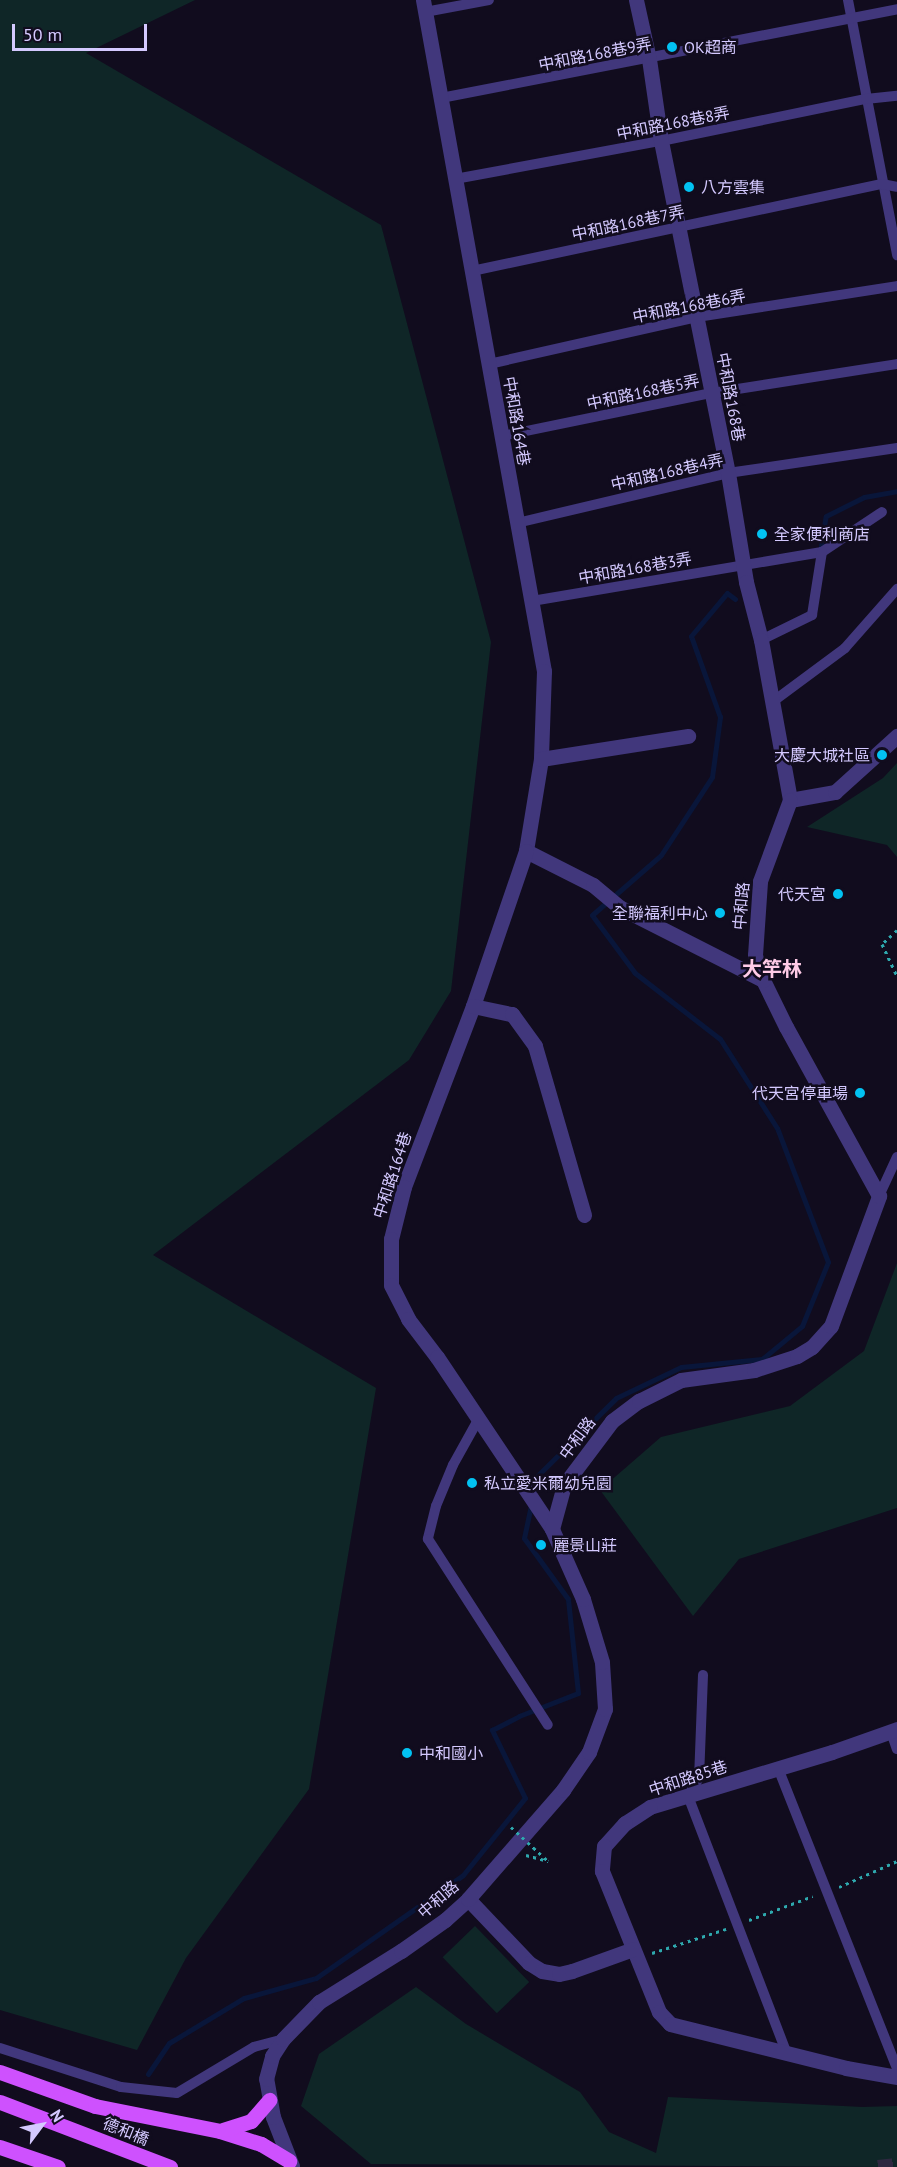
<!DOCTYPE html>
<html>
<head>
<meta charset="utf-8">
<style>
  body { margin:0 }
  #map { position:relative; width:897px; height:2167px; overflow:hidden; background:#110c1e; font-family:"PT Sans","Noto Sans TC",sans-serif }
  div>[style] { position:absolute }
  .green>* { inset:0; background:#0f2627; transform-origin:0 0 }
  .stream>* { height:5px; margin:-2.5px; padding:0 2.5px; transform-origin:2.5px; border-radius:2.5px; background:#09163a }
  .primary-tunnel>* { height:15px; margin-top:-7.5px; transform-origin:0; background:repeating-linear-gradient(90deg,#2e2840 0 15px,transparent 0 23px) }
  .path>* { height:3px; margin-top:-1.5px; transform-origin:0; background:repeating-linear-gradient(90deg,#2ea9ae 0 3px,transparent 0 7.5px) }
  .service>* { height:10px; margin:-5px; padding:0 5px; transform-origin:5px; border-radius:5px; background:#41377c }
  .minor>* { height:15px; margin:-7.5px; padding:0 7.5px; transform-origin:7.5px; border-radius:7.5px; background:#41377c }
  .primary>* { height:15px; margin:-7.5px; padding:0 7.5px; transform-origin:7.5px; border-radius:7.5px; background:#ce51fe }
  .path-bridge>* { height:3px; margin-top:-1.5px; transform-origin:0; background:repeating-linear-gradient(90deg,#2ea9ae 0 3px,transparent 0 7.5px) }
  .dots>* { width:16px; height:16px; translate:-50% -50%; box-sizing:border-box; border:3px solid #110c1e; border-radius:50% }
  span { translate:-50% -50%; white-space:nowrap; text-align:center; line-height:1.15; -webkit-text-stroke:5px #110c1e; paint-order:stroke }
  .poi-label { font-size:16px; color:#d4c9ff }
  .left { translate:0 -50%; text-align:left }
  .right { translate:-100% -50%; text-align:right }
  .street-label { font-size:16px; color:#d4c9ff }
  .quarter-label { font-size:20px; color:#ffcbe7; font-weight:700 }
  .north { position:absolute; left:12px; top:2095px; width:60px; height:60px; -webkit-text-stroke:4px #110c1e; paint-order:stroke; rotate:58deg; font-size:16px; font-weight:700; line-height:24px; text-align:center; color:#d4c9ff }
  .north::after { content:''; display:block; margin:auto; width:21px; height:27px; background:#d4c9ff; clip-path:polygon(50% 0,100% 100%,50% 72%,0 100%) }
  .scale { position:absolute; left:12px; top:24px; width:135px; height:27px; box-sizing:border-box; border:3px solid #d4c9ff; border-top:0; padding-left:8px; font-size:18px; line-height:21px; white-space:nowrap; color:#d4c9ff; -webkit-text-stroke:4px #110c1e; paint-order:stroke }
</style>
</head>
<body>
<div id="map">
  <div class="green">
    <div style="clip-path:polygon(0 0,195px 0,86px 53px,381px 225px,491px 642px,451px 991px,409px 1060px,153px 1255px,376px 1388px,309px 1789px,186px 1958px,137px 2050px,0 2010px)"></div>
    <div style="clip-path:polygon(897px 763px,897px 857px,887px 845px,807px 827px,883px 778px)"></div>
    <div style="clip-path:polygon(897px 1263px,897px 1508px,739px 1559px,693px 1616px,600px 1490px,661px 1437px,790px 1406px,864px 1351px)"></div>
    <div style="left:475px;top:1926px;width:78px;height:45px;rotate:46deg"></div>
    <div style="clip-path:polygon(416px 1987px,466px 2024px,580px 2092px,609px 2132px,656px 2153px,668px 2097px,862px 2107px,897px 2106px,897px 2167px,371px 2164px,301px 2106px,319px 2054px)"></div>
  </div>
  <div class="stream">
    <div style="left:820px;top:552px;width:36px;rotate:-81deg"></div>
    <div style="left:826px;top:516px;width:42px;rotate:-26.6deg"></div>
    <div style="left:864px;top:497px;width:34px;rotate:-10deg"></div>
    <div style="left:533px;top:1495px;width:18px;rotate:-81deg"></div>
    <div style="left:536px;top:1477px;width:112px;rotate:-44.6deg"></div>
    <div style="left:616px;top:1398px;width:72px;rotate:-25.5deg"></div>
    <div style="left:681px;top:1367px;width:81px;rotate:-5.6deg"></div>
    <div style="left:762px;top:1359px;width:52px;rotate:-39.5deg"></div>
    <div style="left:802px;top:1326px;width:69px;rotate:-67.9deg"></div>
    <div style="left:828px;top:1262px;width:143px;rotate:-110.8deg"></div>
    <div style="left:777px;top:1128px;width:106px;rotate:-122.6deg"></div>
    <div style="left:720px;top:1039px;width:108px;rotate:-142.2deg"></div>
    <div style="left:635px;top:973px;width:72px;rotate:-126.6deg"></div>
    <div style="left:592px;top:915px;width:91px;rotate:-41deg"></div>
    <div style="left:661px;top:855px;width:93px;rotate:-56.8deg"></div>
    <div style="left:712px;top:777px;width:61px;rotate:-82.4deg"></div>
    <div style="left:720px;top:717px;width:86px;rotate:-109.7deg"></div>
    <div style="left:691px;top:636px;width:56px;rotate:-50.1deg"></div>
    <div style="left:727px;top:593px;width:10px;rotate:37deg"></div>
    <div style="left:148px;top:2074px;width:37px;rotate:-56deg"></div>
    <div style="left:169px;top:2043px;width:87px;rotate:-31deg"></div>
    <div style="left:244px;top:1998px;width:75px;rotate:-15.5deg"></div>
    <div style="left:316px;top:1978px;width:179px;rotate:-35deg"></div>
    <div style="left:463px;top:1875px;width:99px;rotate:-51.2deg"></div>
    <div style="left:525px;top:1798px;width:76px;rotate:-115.9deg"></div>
    <div style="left:492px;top:1730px;width:30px;rotate:-27deg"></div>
    <div style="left:519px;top:1716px;width:63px;rotate:-21.3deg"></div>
    <div style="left:578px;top:1693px;width:95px;rotate:-96.1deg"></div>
    <div style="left:568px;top:1599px;width:75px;rotate:-125.8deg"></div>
    <div style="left:524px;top:1538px;width:35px;rotate:-78deg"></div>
  </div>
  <div class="primary-tunnel">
    <div style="left:878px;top:2167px;width:19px;rotate:-6deg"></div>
  </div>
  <div class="path">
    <div style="left:897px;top:930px;width:21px;rotate:137deg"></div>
    <div style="left:882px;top:944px;width:35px;rotate:65deg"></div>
    <div style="left:526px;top:1855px;width:23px;rotate:15deg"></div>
    <div style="left:839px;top:1887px;width:64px;rotate:-24.1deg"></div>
    <div style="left:749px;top:1920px;width:68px;rotate:-20.6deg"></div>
    <div style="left:652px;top:1953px;width:78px;rotate:-18deg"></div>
  </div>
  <div class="service">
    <div style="left:848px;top:0;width:260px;rotate:79.1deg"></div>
    <div style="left:425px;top:12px;width:65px;rotate:-10.6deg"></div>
    <div style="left:441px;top:98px;width:465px;rotate:-11deg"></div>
    <div style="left:455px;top:179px;width:209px;rotate:-10.5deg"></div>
    <div style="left:661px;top:141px;width:209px;rotate:-11.6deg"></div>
    <div style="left:866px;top:99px;width:31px;rotate:-6deg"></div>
    <div style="left:472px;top:271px;width:419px;rotate:-12deg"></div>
    <div style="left:882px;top:184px;width:15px;rotate:11deg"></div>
    <div style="left:489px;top:364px;width:213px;rotate:-12.7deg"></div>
    <div style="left:697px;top:317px;width:202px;rotate:-8.8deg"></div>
    <div style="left:502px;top:436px;width:214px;rotate:-11.6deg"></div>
    <div style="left:712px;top:393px;width:187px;rotate:-8.9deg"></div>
    <div style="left:517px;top:523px;width:217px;rotate:-13.3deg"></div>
    <div style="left:728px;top:473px;width:171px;rotate:-8.4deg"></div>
    <div style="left:532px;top:601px;width:294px;rotate:-9.6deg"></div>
    <div style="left:822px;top:552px;width:72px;rotate:-33.7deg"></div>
    <div style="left:761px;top:640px;width:57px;rotate:-26.1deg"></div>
    <div style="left:812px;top:615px;width:64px;rotate:-81deg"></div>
    <div style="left:771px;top:703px;width:92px;rotate:-36.6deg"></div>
    <div style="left:845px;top:648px;width:79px;rotate:-48.6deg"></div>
    <div style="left:879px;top:1196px;width:43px;rotate:-65.2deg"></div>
    <div style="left:478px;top:1420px;width:51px;rotate:119.1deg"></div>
    <div style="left:453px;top:1465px;width:44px;rotate:112.5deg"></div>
    <div style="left:436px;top:1506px;width:34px;rotate:104deg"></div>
    <div style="left:428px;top:1539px;width:221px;rotate:57.2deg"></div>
    <div style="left:703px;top:1675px;width:103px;rotate:92.2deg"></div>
    <div style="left:699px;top:1778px;width:21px;rotate:121deg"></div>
    <div style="left:688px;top:1796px;width:276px;rotate:69deg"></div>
    <div style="left:891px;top:1732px;width:18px;rotate:71deg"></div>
    <div style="left:778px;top:1768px;width:324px;rotate:68.4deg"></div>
    <div style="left:0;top:2048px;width:127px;rotate:17.9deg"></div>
    <div style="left:121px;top:2087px;width:56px;rotate:6.1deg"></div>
    <div style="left:177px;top:2093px;width:90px;rotate:-30.9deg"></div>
    <div style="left:254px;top:2047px;width:30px;rotate:-15deg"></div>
  </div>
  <div class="minor">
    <div style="left:423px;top:0;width:682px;rotate:79.78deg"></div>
    <div style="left:544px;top:671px;width:88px;rotate:92deg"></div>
    <div style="left:541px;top:759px;width:93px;rotate:99.3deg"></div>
    <div style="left:526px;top:851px;width:75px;rotate:26.9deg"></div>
    <div style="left:593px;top:885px;width:34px;rotate:40deg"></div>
    <div style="left:619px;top:907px;width:161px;rotate:26.9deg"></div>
    <div style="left:636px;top:0;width:60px;rotate:77.6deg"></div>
    <div style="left:649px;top:59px;width:83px;rotate:81.7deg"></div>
    <div style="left:661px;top:141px;width:339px;rotate:78.6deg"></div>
    <div style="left:728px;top:473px;width:110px;rotate:80.6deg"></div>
    <div style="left:746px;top:582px;width:60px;rotate:75.5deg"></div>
    <div style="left:761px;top:640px;width:163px;rotate:79.7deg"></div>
    <div style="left:541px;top:759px;width:149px;rotate:-8.9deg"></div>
    <div style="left:790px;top:800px;width:46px;rotate:-10.1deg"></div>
    <div style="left:835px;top:792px;width:84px;rotate:-42.1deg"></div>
    <div style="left:526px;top:851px;width:164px;rotate:108.9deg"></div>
    <div style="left:473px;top:1006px;width:194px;rotate:110.9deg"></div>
    <div style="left:404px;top:1187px;width:54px;rotate:104deg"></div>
    <div style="left:391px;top:1239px;width:46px;rotate:90deg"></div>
    <div style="left:391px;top:1285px;width:38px;rotate:63deg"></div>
    <div style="left:408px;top:1319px;width:48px;rotate:52.7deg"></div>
    <div style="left:437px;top:1357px;width:207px;rotate:56.2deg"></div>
    <div style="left:473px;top:1006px;width:40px;rotate:12deg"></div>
    <div style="left:512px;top:1014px;width:39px;rotate:54deg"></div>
    <div style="left:535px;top:1046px;width:176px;rotate:73.8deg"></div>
    <div style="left:897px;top:1729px;width:69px;rotate:160.5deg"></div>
    <div style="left:832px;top:1752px;width:190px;rotate:163.2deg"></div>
    <div style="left:650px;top:1807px;width:30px;rotate:147deg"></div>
    <div style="left:625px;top:1823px;width:31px;rotate:132deg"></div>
    <div style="left:604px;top:1846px;width:25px;rotate:95deg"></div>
    <div style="left:602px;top:1871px;width:152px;rotate:68deg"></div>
    <div style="left:659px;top:2012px;width:16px;rotate:47deg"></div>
    <div style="left:670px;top:2024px;width:181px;rotate:14deg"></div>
    <div style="left:846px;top:2068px;width:52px;rotate:10deg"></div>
    <div style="left:468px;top:1899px;width:88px;rotate:46.4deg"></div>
    <div style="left:529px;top:1963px;width:15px;rotate:32deg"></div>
    <div style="left:542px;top:1971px;width:17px;rotate:10deg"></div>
    <div style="left:559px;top:1974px;width:13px;rotate:-13deg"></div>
    <div style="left:572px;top:1971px;width:65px;rotate:-19.8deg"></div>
    <div style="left:292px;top:2166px;width:53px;rotate:-111.2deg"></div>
    <div style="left:273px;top:2117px;width:39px;rotate:-100deg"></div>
    <div style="left:266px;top:2079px;width:24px;rotate:-75deg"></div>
    <div style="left:272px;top:2056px;width:20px;rotate:-57deg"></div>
    <div style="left:283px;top:2039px;width:52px;rotate:-45.8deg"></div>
    <div style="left:319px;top:2002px;width:97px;rotate:-31.9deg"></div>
    <div style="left:401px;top:1951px;width:54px;rotate:-35.2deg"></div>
    <div style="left:445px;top:1920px;width:31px;rotate:-42deg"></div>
    <div style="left:468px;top:1899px;width:145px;rotate:-48.9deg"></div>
    <div style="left:563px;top:1790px;width:46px;rotate:-55.6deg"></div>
    <div style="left:589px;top:1752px;width:46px;rotate:-69.6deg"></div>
    <div style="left:605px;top:1709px;width:47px;rotate:-93.7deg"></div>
    <div style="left:602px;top:1662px;width:66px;rotate:-106.8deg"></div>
    <div style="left:583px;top:1599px;width:77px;rotate:-113.9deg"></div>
    <div style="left:552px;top:1529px;width:46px;rotate:-74.7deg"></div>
    <div style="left:564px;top:1485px;width:80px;rotate:-53.1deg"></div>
    <div style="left:612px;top:1421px;width:34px;rotate:-37deg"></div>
    <div style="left:639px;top:1401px;width:47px;rotate:-26.6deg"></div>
    <div style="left:681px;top:1380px;width:74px;rotate:-7.8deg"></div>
    <div style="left:754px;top:1370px;width:45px;rotate:-18deg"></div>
    <div style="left:797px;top:1356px;width:17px;rotate:-31deg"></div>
    <div style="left:812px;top:1347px;width:28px;rotate:-48deg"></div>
    <div style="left:831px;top:1326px;width:139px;rotate:-69.7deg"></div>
    <div style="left:879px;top:1196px;width:193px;rotate:-118.8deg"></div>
    <div style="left:786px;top:1027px;width:52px;rotate:-116.1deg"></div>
    <div style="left:763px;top:980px;width:26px;rotate:-108deg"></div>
    <div style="left:755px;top:955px;width:74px;rotate:-86.1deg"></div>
    <div style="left:760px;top:881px;width:86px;rotate:-69.7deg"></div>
  </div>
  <div class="primary">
    <div style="left:0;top:2072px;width:101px;rotate:19.7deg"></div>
    <div style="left:95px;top:2106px;width:127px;rotate:11.3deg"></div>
    <div style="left:220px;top:2131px;width:43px;rotate:17.6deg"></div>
    <div style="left:261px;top:2144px;width:33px;rotate:31deg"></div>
    <div style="left:0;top:2102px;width:182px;rotate:20.9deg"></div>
    <div style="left:223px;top:2130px;width:29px;rotate:-18deg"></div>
    <div style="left:251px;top:2121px;width:28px;rotate:-49deg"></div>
    <div style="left:0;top:2147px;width:61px;rotate:19deg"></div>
  </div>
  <div class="path-bridge">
    <div style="left:511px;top:1827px;width:50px;rotate:42.6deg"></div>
  </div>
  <div class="dots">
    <div style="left:672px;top:47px;background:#02c2f2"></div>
    <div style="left:689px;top:187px;background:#02c2f2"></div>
    <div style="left:762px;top:534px;background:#02c2f2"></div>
    <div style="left:882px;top:755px;background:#02c2f2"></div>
    <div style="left:838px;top:894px;background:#02c2f2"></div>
    <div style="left:720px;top:913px;background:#02c2f2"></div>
    <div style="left:860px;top:1093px;background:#02c2f2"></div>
    <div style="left:472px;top:1483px;background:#02c2f2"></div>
    <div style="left:541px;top:1545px;background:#02c2f2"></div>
    <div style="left:407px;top:1753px;background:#02c2f2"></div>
  </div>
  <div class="poi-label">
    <span class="left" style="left:684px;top:47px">OK超商</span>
    <span class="left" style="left:701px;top:187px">八方雲集</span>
    <span class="left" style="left:774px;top:534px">全家便利商店</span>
    <span class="right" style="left:870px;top:755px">大慶大城社區</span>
    <span class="right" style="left:826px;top:894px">代天宮</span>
    <span class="right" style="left:708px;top:913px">全聯福利中心</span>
    <span class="right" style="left:848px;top:1093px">代天宮停車場</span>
    <span class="left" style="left:484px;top:1483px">私立愛米爾幼兒園</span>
    <span class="left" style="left:553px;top:1545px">麗景山莊</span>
    <span class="left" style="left:419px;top:1753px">中和國小</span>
  </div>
  <div class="street-label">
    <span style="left:595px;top:54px;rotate:-11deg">中和路168巷9弄</span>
    <span style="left:673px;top:123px;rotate:-11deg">中和路168巷8弄</span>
    <span style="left:628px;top:223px;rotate:-12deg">中和路168巷7弄</span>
    <span style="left:689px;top:306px;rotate:-11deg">中和路168巷6弄</span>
    <span style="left:643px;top:392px;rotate:-12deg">中和路168巷5弄</span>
    <span style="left:731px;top:397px;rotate:79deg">中和路168巷</span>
    <span style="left:517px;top:421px;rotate:80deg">中和路164巷</span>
    <span style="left:667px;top:472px;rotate:-13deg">中和路168巷4弄</span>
    <span style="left:635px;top:568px;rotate:-10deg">中和路168巷3弄</span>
    <span style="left:741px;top:906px;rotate:-85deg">中和路</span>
    <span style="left:392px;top:1175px;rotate:-72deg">中和路164巷</span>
    <span style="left:577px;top:1438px;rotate:-53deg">中和路</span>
    <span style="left:688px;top:1778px;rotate:-18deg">中和路85巷</span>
    <span style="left:438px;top:1899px;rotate:-41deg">中和路</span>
    <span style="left:126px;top:2131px;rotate:22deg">德和橋</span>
  </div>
  <div class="quarter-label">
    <span style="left:772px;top:969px">大竿林</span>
  </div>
  <div class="north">N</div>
  <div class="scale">50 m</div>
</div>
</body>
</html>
